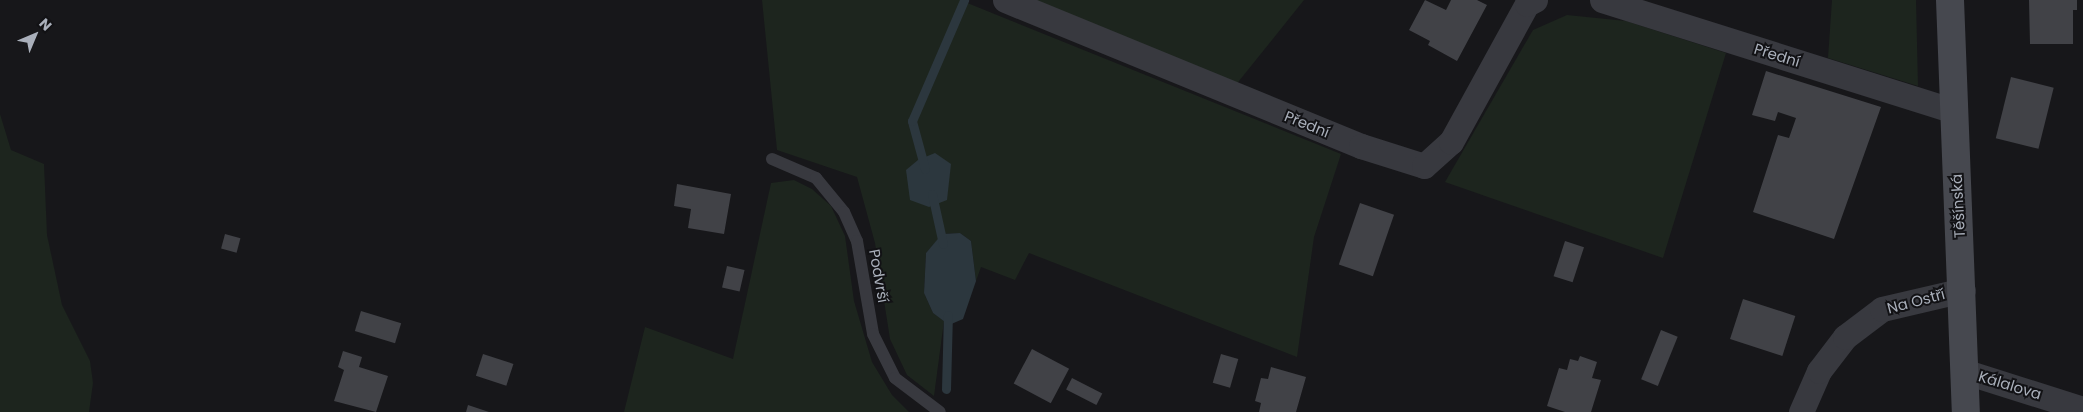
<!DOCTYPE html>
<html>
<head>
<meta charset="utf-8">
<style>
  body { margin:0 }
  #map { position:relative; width:2083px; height:412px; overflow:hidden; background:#17171a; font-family:Poppins,sans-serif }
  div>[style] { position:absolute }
  .green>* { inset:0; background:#1d251e }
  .water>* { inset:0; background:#2c373e }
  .stream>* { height:9px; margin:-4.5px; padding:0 4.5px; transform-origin:4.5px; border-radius:4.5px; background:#2c373e }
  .building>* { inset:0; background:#414247; transform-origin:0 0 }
  .lane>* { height:12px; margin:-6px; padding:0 6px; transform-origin:6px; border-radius:6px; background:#38393f }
  .street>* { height:25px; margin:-12.5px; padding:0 12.5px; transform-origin:12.5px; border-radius:12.5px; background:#38393f }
  .secondary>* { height:28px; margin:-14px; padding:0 14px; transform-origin:14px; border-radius:14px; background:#46484f }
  span { translate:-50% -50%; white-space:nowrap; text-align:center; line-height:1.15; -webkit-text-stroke:4px #121215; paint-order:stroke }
  .street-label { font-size:15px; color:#a9afba }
  .north { position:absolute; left:10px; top:10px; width:50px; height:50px; -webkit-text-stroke:4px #121215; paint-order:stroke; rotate:45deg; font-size:14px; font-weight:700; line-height:20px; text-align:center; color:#a9afba }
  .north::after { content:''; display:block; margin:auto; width:18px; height:22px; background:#a9afba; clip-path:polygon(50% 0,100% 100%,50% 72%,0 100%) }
</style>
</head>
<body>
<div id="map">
  <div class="green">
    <div style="clip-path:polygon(762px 0,960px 0,1341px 154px,1314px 237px,1297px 357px,1029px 253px,1015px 280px,981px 267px,976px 281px,971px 241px,960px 233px,943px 234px,926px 253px,924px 293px,933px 313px,944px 321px,934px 396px,907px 375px,890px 339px,875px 243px,857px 177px,777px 150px)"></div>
    <div style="clip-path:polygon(1028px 0,1304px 0,1235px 86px)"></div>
    <div style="clip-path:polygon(1832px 0,1916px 0,1918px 86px,1828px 58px)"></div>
    <div style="clip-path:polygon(1567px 15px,1626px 21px,1726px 53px,1663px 258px,1445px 182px,1533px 30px)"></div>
    <div style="clip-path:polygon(0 114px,11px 150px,44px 164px,47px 235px,62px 305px,90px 361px,93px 383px,89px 412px,0 412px)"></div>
    <div style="clip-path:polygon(794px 180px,812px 189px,831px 206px,845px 236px,854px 301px,872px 362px,892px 395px,909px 412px,624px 412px,645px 327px,733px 359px,771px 183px)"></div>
  </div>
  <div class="water">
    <div style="clip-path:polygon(935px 153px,951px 164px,947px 200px,929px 207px,910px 200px,906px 170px,918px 160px)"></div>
    <div style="clip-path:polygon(960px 233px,971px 241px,976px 281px,963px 319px,949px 325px,933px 313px,924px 293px,926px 253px,942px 234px)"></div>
  </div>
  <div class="stream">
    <div style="left:925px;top:169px;width:50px;rotate:-105.2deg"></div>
    <div style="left:912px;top:121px;width:132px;rotate:-66.7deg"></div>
    <div style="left:932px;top:194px;width:51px;rotate:77.6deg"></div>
    <div style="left:946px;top:389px;width:74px;rotate:-88.5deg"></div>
  </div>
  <div class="building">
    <div style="clip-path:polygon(1425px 0,1446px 10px,1451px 0,1477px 0,1487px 5px,1457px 61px,1428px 45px,1430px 41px,1409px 30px)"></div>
    <div style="clip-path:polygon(2029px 0,2077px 0,2077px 10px,2073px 10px,2073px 44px,2030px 44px)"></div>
    <div style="clip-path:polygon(1766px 71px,1881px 107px,1834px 239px,1753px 212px,1778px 135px,1789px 138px,1796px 118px,1778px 112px,1775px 121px,1752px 115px)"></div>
    <div style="left:2011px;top:77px;width:44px;height:63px;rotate:14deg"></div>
    <div style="clip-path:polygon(677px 184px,731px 194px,724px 234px,688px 228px,691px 209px,674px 206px)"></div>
    <div style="left:1360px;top:203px;width:36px;height:65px;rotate:19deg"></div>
    <div style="left:225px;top:234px;width:16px;height:15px;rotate:15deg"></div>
    <div style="left:1565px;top:241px;width:20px;height:37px;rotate:18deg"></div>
    <div style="left:727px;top:266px;width:18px;height:22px;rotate:13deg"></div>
    <div style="left:1743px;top:299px;width:55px;height:42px;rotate:18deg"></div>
    <div style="left:361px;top:311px;width:42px;height:21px;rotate:17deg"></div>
    <div style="left:1661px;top:330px;width:18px;height:53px;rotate:22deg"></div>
    <div style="left:1032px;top:349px;width:42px;height:39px;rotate:28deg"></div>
    <div style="clip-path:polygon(343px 351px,362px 357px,359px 367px,388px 376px,376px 412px,334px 401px,344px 370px,338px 367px)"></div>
    <div style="left:483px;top:354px;width:32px;height:23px;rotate:18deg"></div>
    <div style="left:1221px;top:354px;width:18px;height:30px;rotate:16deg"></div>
    <div style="clip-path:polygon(1580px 356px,1597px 362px,1592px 378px,1601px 380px,1591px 412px,1565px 412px,1547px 406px,1559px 368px,1567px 370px,1570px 359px,1578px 361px)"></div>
    <div style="clip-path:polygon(1271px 367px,1306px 377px,1296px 412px,1259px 412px,1261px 403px,1255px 401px,1261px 378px,1268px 379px)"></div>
    <div style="left:1072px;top:378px;width:34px;height:13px;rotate:27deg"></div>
    <div style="clip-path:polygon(468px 405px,489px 412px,466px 412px)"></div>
  </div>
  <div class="lane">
    <div style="left:772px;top:159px;width:48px;rotate:23.4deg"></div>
    <div style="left:816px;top:178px;width:44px;rotate:50.5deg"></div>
    <div style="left:844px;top:212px;width:32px;rotate:66deg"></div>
    <div style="left:857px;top:241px;width:94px;rotate:80.2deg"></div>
    <div style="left:873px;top:334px;width:49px;rotate:63.4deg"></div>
    <div style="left:895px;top:378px;width:56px;rotate:37.1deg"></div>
  </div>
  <div class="street">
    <div style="left:1005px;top:0;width:385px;rotate:22.3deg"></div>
    <div style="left:1361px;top:146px;width:66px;rotate:17.6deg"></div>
    <div style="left:1424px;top:166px;width:36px;rotate:-42deg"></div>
    <div style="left:1451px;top:142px;width:158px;rotate:-61.2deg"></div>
    <div style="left:1527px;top:4px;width:9px;rotate:-27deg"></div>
    <div style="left:1602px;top:0;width:368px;rotate:17.5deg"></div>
    <div style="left:1966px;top:372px;width:123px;rotate:17.5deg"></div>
    <div style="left:1801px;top:412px;width:45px;rotate:-66.3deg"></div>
    <div style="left:1819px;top:371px;width:43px;rotate:-52.6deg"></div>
    <div style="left:1845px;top:337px;width:46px;rotate:-37.1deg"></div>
    <div style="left:1882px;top:309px;width:83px;rotate:-13.2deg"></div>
  </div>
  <div class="secondary">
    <div style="left:1950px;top:0;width:412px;rotate:87.8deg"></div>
  </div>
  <div class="street-label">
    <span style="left:1777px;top:55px;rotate:17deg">Přední</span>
    <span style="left:1307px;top:124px;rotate:22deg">Přední</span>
    <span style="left:1958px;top:206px;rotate:-93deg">Těšínská</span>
    <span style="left:879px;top:276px;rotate:80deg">Podvrší</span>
    <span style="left:1916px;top:301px;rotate:-15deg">Na Ostří</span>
    <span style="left:2010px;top:385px;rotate:17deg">Kálalova</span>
  </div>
  <div class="north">N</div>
</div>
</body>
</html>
